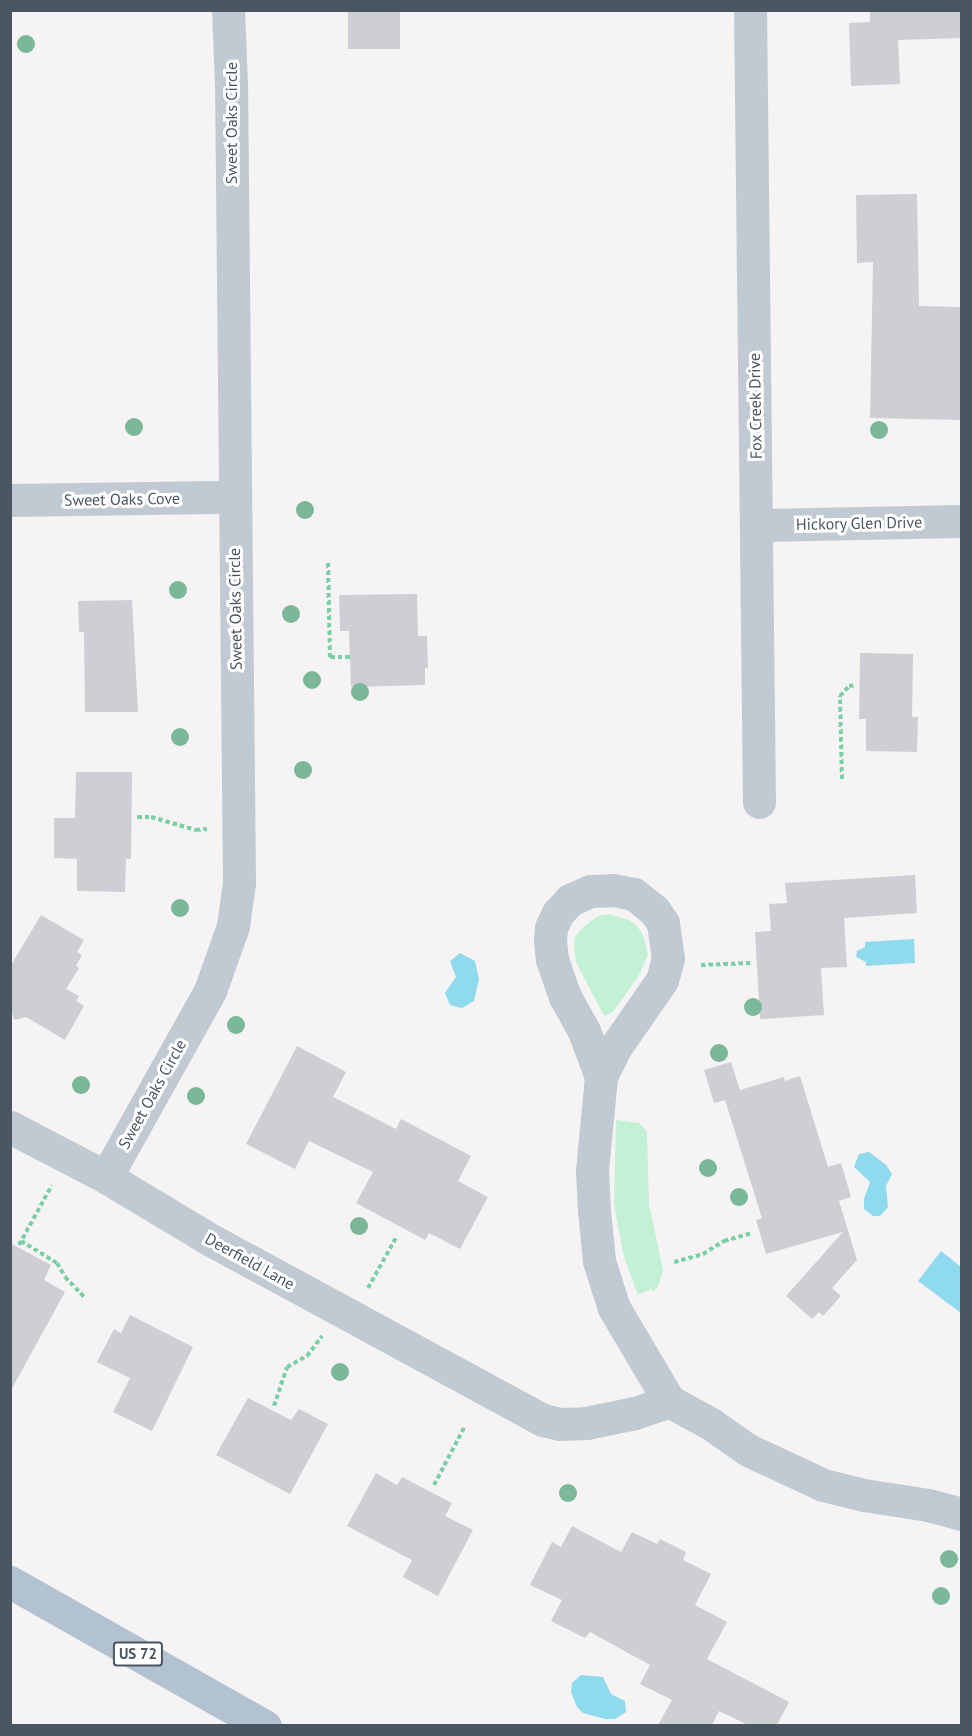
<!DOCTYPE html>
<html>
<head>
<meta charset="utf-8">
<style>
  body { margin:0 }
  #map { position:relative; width:972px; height:1736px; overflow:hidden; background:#f5f3f3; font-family:"PT Sans",sans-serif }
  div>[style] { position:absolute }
  .green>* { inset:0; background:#c3f1d5 }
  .water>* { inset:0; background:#90daee }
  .building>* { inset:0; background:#cdcfd5; transform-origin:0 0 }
  .path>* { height:4px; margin-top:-2px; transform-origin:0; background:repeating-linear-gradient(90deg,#7ad0a6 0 4.5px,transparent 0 7.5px) }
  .minor>* { height:33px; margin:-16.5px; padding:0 16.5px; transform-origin:16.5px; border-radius:16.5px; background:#c1cad2 }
  .major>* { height:33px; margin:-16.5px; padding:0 16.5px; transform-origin:16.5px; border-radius:16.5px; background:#b3c2d1 }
  .trees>* { width:18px; height:18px; margin:-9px; border-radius:50%; background:#7bb799 }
  span { translate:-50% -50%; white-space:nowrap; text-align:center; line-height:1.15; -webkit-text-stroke:6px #fff; paint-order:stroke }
  .shield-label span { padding:2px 4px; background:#fff; border:2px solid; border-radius:4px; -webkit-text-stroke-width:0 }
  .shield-label { font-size:15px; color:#4a5661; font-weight:700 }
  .street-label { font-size:16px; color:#4a5661 }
  .frame { position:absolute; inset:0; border:12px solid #4a5661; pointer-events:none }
</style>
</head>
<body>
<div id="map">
  <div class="green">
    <div style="clip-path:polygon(609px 914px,629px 920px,637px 926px,643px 935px,648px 955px,639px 975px,613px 1012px,604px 1016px,576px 962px,574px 946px,575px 937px,582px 928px,598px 916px)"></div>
    <div style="clip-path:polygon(616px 1120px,639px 1123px,647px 1132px,649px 1204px,663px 1270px,658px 1287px,653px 1292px,651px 1289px,638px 1295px,624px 1257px,614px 1205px)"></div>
  </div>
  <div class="water">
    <div style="clip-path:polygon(914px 939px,915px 963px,866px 966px,866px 962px,856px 957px,857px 951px,865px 947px,865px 942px)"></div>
    <div style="clip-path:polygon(460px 953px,475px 961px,479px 979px,474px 1001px,462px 1008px,450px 1005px,445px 993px,456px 977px,450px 961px)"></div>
    <div style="clip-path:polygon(869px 1152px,886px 1165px,892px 1174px,886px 1186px,888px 1207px,880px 1216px,873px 1216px,864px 1209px,864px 1199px,870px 1182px,854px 1167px,859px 1154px)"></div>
    <div style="clip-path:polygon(941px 1251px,961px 1267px,961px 1313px,918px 1281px)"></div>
    <div style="clip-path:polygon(581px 1675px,603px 1677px,611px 1694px,625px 1701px,626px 1712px,615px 1719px,605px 1719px,583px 1713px,577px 1707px,571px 1692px,572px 1683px)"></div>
  </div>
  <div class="building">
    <div style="left:348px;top:10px;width:52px;height:39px"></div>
    <div style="clip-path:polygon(870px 10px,962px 10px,962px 38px,898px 40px,900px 84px,851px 86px,849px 23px,870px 22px)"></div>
    <div style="clip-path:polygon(917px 194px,919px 306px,961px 307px,962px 420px,870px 418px,873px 262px,857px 263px,856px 195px)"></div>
    <div style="clip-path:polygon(417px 594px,418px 636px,427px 636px,428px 668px,425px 668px,425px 685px,351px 687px,349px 631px,340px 631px,339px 595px)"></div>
    <div style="clip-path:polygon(132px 600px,138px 712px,85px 712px,84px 632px,79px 632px,78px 601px)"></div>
    <div style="clip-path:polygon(860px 653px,913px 654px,912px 717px,918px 717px,917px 752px,866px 751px,866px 719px,859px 719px)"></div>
    <div style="clip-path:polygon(76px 772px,132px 772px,131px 859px,126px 859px,125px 892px,77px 891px,77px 859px,54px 858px,54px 818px,75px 818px)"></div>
    <div style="clip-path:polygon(915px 875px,917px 913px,844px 918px,847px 967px,821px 968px,824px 1015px,760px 1019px,755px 932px,771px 931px,769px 904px,787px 903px,785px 883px)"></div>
    <div style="clip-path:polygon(41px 915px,84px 940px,77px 952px,82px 955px,76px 966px,79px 968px,66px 989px,79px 996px,76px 1001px,84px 1006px,65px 1040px,26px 1017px,14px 1020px,10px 1004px,10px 967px)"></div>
    <div style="clip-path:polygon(297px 1046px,346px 1072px,333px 1097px,396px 1129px,401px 1119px,471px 1156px,458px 1181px,488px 1197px,460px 1249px,429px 1233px,425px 1240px,356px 1203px,373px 1172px,309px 1141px,295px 1169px,246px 1144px)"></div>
    <div style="clip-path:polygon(731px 1062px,740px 1090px,784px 1077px,785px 1081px,800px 1076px,828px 1167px,841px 1163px,851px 1197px,839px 1201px,857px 1260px,832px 1288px,841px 1296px,823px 1316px,819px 1312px,812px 1319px,786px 1296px,843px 1232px,766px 1254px,756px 1220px,762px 1218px,725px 1100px,714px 1103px,704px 1070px)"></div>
    <div style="clip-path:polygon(10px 1243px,51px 1265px,44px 1280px,65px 1292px,10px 1392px)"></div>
    <div style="clip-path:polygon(130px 1315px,193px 1347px,152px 1431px,113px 1412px,130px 1378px,97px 1362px,114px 1329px,121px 1333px)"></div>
    <div style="clip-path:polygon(248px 1398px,291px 1420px,299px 1409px,328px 1424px,290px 1494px,216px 1455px)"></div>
    <div style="clip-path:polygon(376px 1473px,397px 1485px,402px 1477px,452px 1503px,445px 1516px,473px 1530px,438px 1596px,403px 1577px,412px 1560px,347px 1526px)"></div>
    <div style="clip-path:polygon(572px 1526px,621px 1552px,632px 1532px,657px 1544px,660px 1539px,686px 1552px,683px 1560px,711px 1574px,695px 1605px,727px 1622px,707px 1659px,789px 1702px,777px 1725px,748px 1725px,719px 1711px,712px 1725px,658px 1725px,672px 1700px,640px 1684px,650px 1665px,590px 1632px,585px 1638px,551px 1621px,562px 1600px,530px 1585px,552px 1542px,561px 1547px)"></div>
  </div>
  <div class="path">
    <div style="left:328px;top:563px;width:94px;rotate:88.8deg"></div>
    <div style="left:330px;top:657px;width:20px"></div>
    <div style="left:842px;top:779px;width:83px;rotate:-91.4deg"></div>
    <div style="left:840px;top:696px;width:13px;rotate:-48deg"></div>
    <div style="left:849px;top:686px;width:7px;rotate:-8deg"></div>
    <div style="left:137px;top:817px;width:14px"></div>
    <div style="left:151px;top:817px;width:47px;rotate:16.1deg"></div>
    <div style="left:196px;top:830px;width:11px;rotate:-5deg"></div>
    <div style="left:701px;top:965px;width:50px;rotate:-2.3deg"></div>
    <div style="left:21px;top:1241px;width:42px;rotate:31.4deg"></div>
    <div style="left:57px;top:1263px;width:16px;rotate:60deg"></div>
    <div style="left:65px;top:1277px;width:30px;rotate:46deg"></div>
    <div style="left:19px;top:1245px;width:68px;rotate:-61.2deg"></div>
    <div style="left:674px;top:1262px;width:30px;rotate:-15deg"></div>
    <div style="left:703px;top:1254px;width:25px;rotate:-32deg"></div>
    <div style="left:724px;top:1241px;width:29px;rotate:-16deg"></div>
    <div style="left:368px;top:1288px;width:60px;rotate:-60.9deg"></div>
    <div style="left:274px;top:1406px;width:41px;rotate:-71.6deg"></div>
    <div style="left:287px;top:1367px;width:23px;rotate:-29deg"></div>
    <div style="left:307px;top:1356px;width:25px;rotate:-53deg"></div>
    <div style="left:434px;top:1485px;width:67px;rotate:-62.3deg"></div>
  </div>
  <div class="minor">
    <div style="left:750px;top:10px;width:792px;rotate:89.35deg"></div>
    <div style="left:10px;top:500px;width:224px;rotate:-0.8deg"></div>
    <div style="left:757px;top:525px;width:205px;rotate:-1.1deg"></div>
    <div style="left:601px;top:1077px;width:49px;rotate:-110.3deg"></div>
    <div style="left:584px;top:1031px;width:39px;rotate:-119deg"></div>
    <div style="left:565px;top:997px;width:39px;rotate:-109deg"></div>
    <div style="left:552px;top:960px;width:19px;rotate:-96deg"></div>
    <div style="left:550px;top:941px;width:13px;rotate:-86deg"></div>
    <div style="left:551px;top:928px;width:17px;rotate:-65deg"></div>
    <div style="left:558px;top:913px;width:18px;rotate:-47deg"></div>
    <div style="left:570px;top:900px;width:22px;rotate:-24deg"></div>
    <div style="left:590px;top:891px;width:23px;rotate:-2deg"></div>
    <div style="left:613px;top:890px;width:21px;rotate:11deg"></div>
    <div style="left:634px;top:894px;width:26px;rotate:39deg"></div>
    <div style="left:654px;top:910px;width:16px;rotate:55deg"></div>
    <div style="left:663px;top:923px;width:35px;rotate:82deg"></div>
    <div style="left:668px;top:958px;width:23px;rotate:105deg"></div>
    <div style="left:662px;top:980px;width:83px;rotate:124.7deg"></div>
    <div style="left:615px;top:1048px;width:32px;rotate:116deg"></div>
    <div style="left:601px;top:1077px;width:94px;rotate:95.5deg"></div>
    <div style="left:592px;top:1171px;width:39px;rotate:87deg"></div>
    <div style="left:594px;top:1210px;width:51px;rotate:84.4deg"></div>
    <div style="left:599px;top:1261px;width:49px;rotate:72.3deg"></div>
    <div style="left:614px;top:1308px;width:108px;rotate:59.4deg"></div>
    <div style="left:10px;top:1127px;width:108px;rotate:27.5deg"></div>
    <div style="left:106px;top:1177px;width:122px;rotate:31deg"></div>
    <div style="left:211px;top:1240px;width:378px;rotate:28.5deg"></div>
    <div style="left:543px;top:1420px;width:18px;rotate:13deg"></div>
    <div style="left:561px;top:1424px;width:25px;rotate:-2deg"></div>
    <div style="left:586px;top:1423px;width:50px;rotate:-11.5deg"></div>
    <div style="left:635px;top:1413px;width:36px;rotate:-19deg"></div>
    <div style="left:669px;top:1401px;width:48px;rotate:28.7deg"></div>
    <div style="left:711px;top:1424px;width:45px;rotate:35.1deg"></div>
    <div style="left:748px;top:1450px;width:83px;rotate:25deg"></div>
    <div style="left:823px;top:1485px;width:42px;rotate:13.7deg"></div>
    <div style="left:864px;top:1495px;width:65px;rotate:8.9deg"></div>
    <div style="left:928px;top:1505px;width:35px;rotate:15deg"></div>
    <div style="left:106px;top:1177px;width:213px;rotate:-60.8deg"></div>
    <div style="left:210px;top:991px;width:69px;rotate:-70.5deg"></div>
    <div style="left:233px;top:926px;width:43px;rotate:-82.1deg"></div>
    <div style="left:239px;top:883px;width:799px;rotate:-90.57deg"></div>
    <div style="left:231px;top:84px;width:74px;rotate:-92.3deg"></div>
  </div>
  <div class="major">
    <div style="left:10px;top:1582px;width:293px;rotate:29.5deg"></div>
  </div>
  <div class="trees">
    <div style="left:26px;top:44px"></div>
    <div style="left:134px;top:427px"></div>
    <div style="left:879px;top:430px"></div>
    <div style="left:305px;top:510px"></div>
    <div style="left:178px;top:590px"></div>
    <div style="left:291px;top:614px"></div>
    <div style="left:312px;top:680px"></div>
    <div style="left:360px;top:692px"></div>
    <div style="left:180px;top:737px"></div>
    <div style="left:303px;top:770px"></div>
    <div style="left:180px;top:908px"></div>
    <div style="left:753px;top:1007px"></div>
    <div style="left:236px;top:1025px"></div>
    <div style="left:719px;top:1053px"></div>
    <div style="left:81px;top:1085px"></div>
    <div style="left:196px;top:1096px"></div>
    <div style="left:708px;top:1168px"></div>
    <div style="left:739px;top:1197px"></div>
    <div style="left:359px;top:1226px"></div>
    <div style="left:340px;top:1372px"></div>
    <div style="left:568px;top:1493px"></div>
    <div style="left:949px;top:1559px"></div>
    <div style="left:941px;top:1596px"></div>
  </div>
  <div class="shield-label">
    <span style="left:138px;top:1654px">US 72</span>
  </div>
  <div class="street-label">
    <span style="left:231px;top:123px;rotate:-90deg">Sweet Oaks Circle</span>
    <span style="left:755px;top:406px;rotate:-91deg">Fox Creek Drive</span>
    <span style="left:122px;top:499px;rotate:-1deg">Sweet Oaks Cove</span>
    <span style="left:859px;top:523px;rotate:-1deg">Hickory Glen Drive</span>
    <span style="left:235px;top:609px;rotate:-91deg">Sweet Oaks Circle</span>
    <span style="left:152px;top:1094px;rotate:-61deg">Sweet Oaks Circle</span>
    <span style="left:250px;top:1261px;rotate:29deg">Deerfield Lane</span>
  </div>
  <div class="frame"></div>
</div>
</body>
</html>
